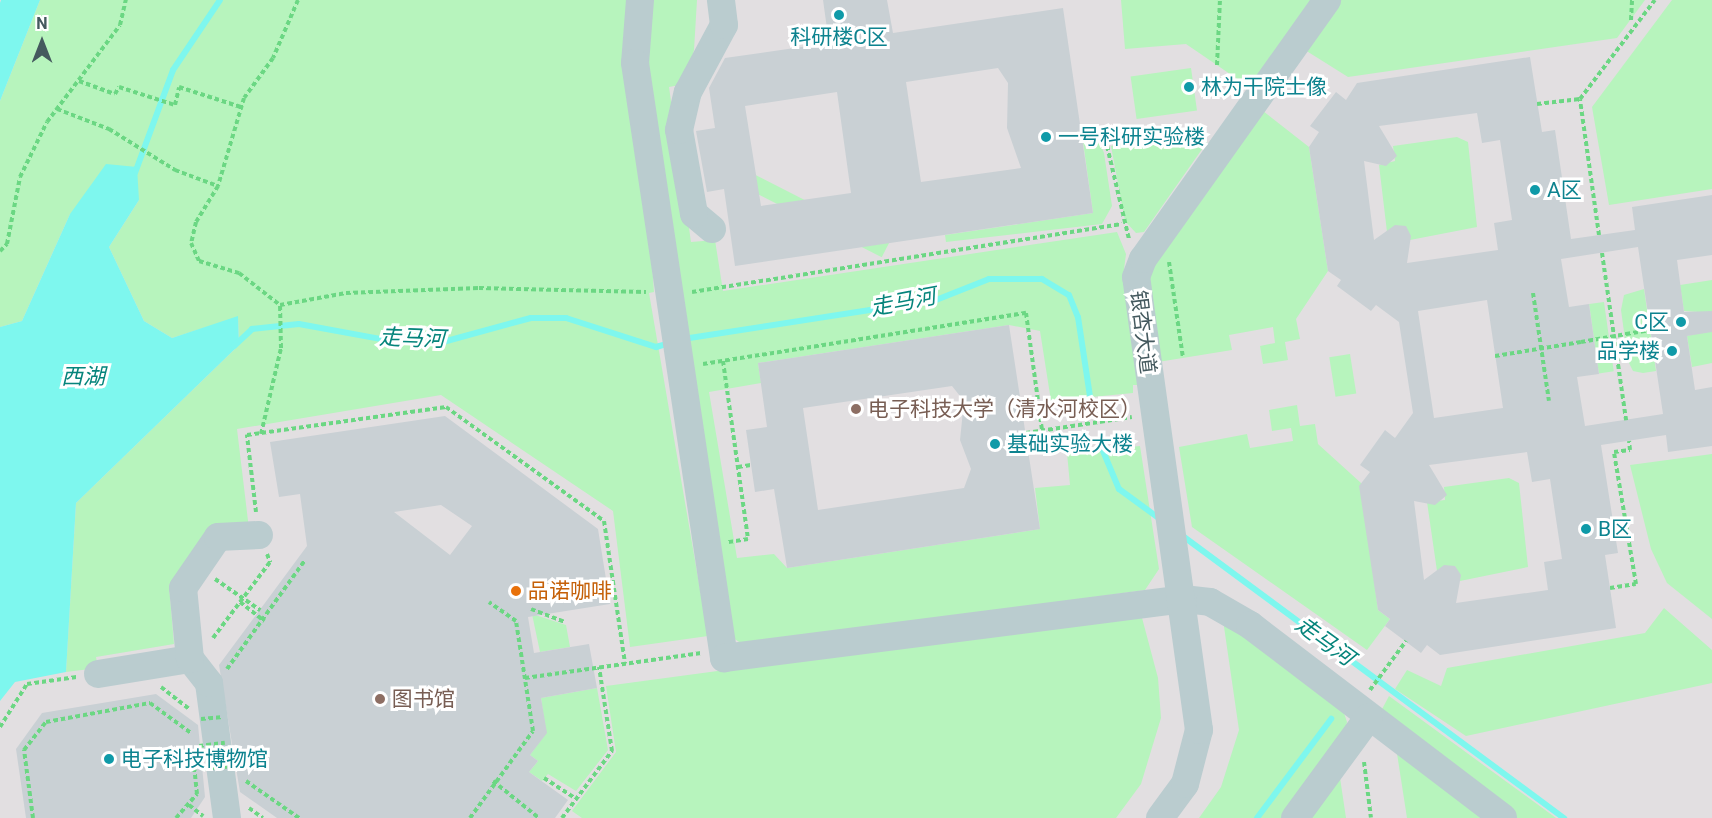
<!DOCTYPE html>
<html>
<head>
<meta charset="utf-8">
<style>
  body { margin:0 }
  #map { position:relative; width:1712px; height:818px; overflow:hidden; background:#f1eeef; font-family:Roboto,"Noto Sans SC",sans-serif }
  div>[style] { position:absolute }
  .education>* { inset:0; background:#e2dfe1; transform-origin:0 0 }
  .green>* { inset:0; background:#b7f4bd; transform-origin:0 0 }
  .water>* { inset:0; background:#7ef7ee }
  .stream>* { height:6px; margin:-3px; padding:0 3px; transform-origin:3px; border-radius:3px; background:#7ef7ee }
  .building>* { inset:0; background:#c9d0d4 }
  .path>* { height:4px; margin-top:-2px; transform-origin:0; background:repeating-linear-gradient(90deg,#6bd783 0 4.5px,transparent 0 7.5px) }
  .minor>* { height:28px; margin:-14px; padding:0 14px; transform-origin:14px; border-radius:14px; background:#bacccf }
  .path-bridge>* { height:4px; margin-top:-2px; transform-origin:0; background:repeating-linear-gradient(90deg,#6bd783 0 4.5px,transparent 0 7.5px) }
  .dots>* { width:16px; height:16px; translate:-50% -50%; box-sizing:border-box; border:3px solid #fff; border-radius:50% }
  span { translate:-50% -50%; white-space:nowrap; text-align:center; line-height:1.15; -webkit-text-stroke:6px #fff; paint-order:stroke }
  .culture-label { font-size:21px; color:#0d838f }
  .left { translate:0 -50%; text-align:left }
  .right { translate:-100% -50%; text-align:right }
  .street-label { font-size:21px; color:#44595e }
  .education-label { font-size:21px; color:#785e54 }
  .food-label { font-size:21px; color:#c56008 }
  .water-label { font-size:22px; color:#05847b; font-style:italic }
  .north { position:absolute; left:12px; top:12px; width:60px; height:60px; -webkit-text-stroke:4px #fff; paint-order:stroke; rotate:0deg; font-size:16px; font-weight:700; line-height:24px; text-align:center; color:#44595e }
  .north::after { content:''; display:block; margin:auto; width:21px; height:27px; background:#44595e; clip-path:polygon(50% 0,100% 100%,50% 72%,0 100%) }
</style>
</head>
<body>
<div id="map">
  <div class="education">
    <div style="left:0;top:0;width:1712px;height:818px"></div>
  </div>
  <div class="green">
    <div style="clip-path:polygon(40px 0,634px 0,654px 292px,649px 293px,708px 636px,630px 647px,613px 511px,441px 395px,237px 429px,249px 529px,211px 531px,169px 585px,174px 644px,96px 657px,98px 668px,66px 672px,76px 503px,239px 345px,238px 317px,172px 338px,144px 321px,109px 247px,139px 200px,70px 214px,22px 321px,0 327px,0 101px)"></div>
    <div style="clip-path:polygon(648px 0,697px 0,694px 50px,685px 84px,669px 87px,691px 242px,715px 240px,723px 291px,1117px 232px,1126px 254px,1123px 277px,1138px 385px,1133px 385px,1133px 393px,1051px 401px,1040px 331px,1009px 325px,758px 363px,761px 383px,709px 392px,737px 558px,774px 554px,787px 568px,1040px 529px,1035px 488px,1070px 485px,1067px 453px,1140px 446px,1159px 569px,1145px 590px,744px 645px,733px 638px,643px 66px)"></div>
    <div style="clip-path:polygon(1121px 0,1314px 0,1249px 87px,1186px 44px,1125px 49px)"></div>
    <div style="clip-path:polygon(1341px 0,1645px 0,1617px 38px,1348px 77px,1305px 50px)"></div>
    <div style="clip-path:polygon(1672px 0,1712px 0,1712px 189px,1609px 205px,1592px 107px)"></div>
    <div style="left:1191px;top:68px;width:43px;height:61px;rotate:82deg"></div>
    <div style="clip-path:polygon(1263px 111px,1309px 147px,1328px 271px,1296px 319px,1300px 339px,1285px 342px,1288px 360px,1263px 364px,1260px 346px,1275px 343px,1273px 327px,1229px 335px,1232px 350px,1158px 362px,1147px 290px,1152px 266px)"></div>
    <div style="clip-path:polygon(1206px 131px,1207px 142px,1144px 232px,1136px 233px,1125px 221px,1111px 146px)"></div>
    <div style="clip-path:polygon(1457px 137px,1468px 142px,1477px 227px,1410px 240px,1405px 226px,1387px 232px,1379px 165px,1395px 161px,1393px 146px)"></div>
    <div style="clip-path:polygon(1083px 142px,1100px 143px,1104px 153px,1112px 206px,1102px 224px,946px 242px,945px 235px,1093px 213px)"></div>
    <div style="left:889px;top:243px;width:16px;height:156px;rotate:117deg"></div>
    <div style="clip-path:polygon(1712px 280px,1712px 313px,1684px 311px,1680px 285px)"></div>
    <div style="clip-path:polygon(1644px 289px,1656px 371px,1643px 373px,1633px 371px,1628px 361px,1621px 310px,1624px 295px)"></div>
    <div style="left:1604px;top:302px;width:70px;height:15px;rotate:82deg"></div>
    <div style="clip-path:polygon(1712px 330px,1712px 363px,1692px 367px,1687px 336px)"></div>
    <div style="left:1350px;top:354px;width:40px;height:21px;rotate:81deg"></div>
    <div style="clip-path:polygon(1297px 405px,1300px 426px,1315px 424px,1318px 444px,1361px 483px,1378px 610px,1390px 619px,1367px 650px,1192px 527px,1179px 447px,1247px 434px,1250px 448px,1293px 441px,1291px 428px,1272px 431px,1269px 410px)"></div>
    <div style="clip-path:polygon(1712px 454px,1712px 619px,1667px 583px,1651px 549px,1630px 465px)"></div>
    <div style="clip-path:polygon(1509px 478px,1519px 483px,1528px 567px,1460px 581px,1455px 566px,1437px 571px,1427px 502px,1445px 500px,1444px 487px)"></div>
    <div style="clip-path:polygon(1664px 608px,1712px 650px,1712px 683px,1466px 736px,1395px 689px,1407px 670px,1441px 686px,1447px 668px,1645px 633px)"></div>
    <div style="clip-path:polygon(1222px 613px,1342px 707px,1347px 722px,1344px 737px,1284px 818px,1199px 818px,1221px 787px,1239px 730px)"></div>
    <div style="clip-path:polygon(532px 614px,566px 625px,570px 647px,540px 652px)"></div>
    <div style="clip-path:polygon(1141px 614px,1158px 678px,1161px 718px,1141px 784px,1116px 818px,582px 818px,572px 811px,616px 752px,606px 686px)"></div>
    <div style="clip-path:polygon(597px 688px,608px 750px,576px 791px,548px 774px,542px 781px,529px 772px,538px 761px,530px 755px,546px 733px,541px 698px)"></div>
    <div style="clip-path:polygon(1389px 696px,1556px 818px,1516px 818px,1380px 713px)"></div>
    <div style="clip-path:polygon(1396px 747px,1491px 818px,1407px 818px)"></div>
    <div style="clip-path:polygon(1339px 771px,1346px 818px,1305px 818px)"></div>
  </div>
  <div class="water">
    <div style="clip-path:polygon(1px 0,40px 0,0 101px,0 3px)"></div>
    <div style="clip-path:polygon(106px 164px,137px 167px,139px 200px,109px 247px,144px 321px,172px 338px,238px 316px,239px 345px,76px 503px,66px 672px,15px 682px,0 701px,0 327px,22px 321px,70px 214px)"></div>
  </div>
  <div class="stream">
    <div style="left:135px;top:173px;width:110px;rotate:-69.7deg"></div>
    <div style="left:173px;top:70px;width:84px;rotate:-56.1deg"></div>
    <div style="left:683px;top:339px;width:256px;rotate:-8.8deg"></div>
    <div style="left:936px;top:300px;width:57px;rotate:-21.6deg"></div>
    <div style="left:989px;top:279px;width:53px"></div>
    <div style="left:1042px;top:279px;width:31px;rotate:31deg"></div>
    <div style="left:1069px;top:295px;width:24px;rotate:68deg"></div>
    <div style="left:1078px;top:317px;width:80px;rotate:81.4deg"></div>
    <div style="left:234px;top:346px;width:25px;rotate:-43deg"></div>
    <div style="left:252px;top:329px;width:47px;rotate:-6.1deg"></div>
    <div style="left:299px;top:324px;width:88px;rotate:10.4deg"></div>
    <div style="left:386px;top:340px;width:57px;rotate:2deg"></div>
    <div style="left:443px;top:342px;width:91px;rotate:-15.3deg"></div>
    <div style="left:531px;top:318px;width:35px"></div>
    <div style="left:566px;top:318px;width:95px;rotate:17.9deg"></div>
    <div style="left:656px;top:347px;width:15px;rotate:-16deg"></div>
    <div style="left:1103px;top:451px;width:41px;rotate:67.2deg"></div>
    <div style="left:1119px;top:489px;width:51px;rotate:36.2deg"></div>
    <div style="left:1180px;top:534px;width:478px;rotate:36.5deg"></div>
    <div style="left:1257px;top:818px;width:124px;rotate:-53.2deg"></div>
  </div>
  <div class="building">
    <div style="clip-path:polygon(evenodd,823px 0,887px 0,893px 33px,1063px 8px,1093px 213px,735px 266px,724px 189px,707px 192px,696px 131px,715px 128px,709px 88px,725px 58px,829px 43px,823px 0,998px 68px,1008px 83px,1007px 128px,1021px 168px,921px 182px,906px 82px,998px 68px,823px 0,837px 92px,851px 193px,761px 206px,745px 106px,837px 92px)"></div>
    <div style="clip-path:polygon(evenodd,1530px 57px,1542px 132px,1555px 130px,1571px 239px,1635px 230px,1632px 207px,1712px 195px,1712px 255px,1677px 260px,1684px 312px,1712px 311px,1712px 332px,1687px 336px,1695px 390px,1712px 387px,1712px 446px,1668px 452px,1666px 435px,1601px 445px,1618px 553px,1605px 555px,1616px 628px,1440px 655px,1427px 645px,1421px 653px,1385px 626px,1390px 619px,1378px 610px,1359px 486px,1370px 472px,1360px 465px,1385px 430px,1395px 438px,1413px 413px,1399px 322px,1376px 305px,1371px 311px,1337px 286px,1341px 280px,1328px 271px,1309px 147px,1319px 132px,1310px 126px,1336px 92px,1346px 100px,1357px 83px,1530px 57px,1477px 113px,1482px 143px,1500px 140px,1512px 220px,1494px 223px,1498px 250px,1407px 263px,1411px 236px,1406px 226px,1395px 225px,1374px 240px,1364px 161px,1386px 166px,1397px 156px,1379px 126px,1477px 113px,1530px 57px,1638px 247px,1663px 414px,1585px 426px,1577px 377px,1599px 374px,1589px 304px,1569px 307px,1561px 259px,1638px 247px,1530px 57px,1487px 300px,1503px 408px,1434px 418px,1418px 311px,1487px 300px,1530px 57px,1527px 452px,1532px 482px,1550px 479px,1562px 559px,1544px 562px,1548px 590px,1456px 603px,1461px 575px,1455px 566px,1444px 565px,1424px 580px,1414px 501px,1435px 505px,1447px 495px,1429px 465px,1527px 452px)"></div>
    <div style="clip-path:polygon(evenodd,1009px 325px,1040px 529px,787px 568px,774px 489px,755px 492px,746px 430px,767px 427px,758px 363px,1009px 325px,952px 386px,964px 401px,960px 440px,971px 469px,964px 488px,818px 510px,803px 408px,952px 386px)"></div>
    <div style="clip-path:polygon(evenodd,445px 416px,598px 529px,610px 604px,528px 617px,534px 653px,589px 644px,597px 688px,541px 698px,547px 733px,530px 755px,538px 761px,529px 772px,568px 800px,555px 818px,277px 818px,240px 792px,219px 665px,307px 546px,300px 494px,279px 497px,270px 442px,445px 416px,441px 505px,472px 526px,450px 555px,394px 512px,441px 505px)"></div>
    <div style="clip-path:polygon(156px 694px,198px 725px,205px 797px,191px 818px,26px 818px,16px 749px,42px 713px)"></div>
  </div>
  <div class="path">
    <div style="left:298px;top:0;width:63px;rotate:113.3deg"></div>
    <div style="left:273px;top:58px;width:49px;rotate:125.9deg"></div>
    <div style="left:244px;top:98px;width:92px;rotate:106.5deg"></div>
    <div style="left:218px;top:186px;width:42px;rotate:121.4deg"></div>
    <div style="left:196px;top:222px;width:22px;rotate:103deg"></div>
    <div style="left:191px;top:243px;width:20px;rotate:66deg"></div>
    <div style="left:199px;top:261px;width:42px;rotate:16.7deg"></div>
    <div style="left:239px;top:273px;width:52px;rotate:38deg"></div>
    <div style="left:280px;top:305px;width:67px;rotate:-10.3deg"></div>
    <div style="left:346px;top:293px;width:133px;rotate:-2.2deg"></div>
    <div style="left:479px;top:288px;width:167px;rotate:1.4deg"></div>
    <div style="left:1631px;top:20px;width:20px;rotate:-87deg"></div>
    <div style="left:1217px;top:65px;width:65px;rotate:-87.4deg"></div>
    <div style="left:79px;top:81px;width:38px;rotate:20deg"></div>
    <div style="left:115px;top:94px;width:8px;rotate:-60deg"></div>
    <div style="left:119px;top:87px;width:59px;rotate:17.8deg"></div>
    <div style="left:175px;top:105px;width:18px;rotate:-77deg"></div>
    <div style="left:179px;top:87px;width:65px;rotate:17.9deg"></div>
    <div style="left:1537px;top:104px;width:43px;rotate:-6.6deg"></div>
    <div style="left:57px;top:109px;width:56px;rotate:21deg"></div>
    <div style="left:109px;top:129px;width:78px;rotate:31.8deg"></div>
    <div style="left:175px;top:170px;width:46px;rotate:20.4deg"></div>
    <div style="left:1107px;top:146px;width:96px;rotate:76.7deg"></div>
    <div style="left:1599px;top:235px;width:137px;rotate:-98deg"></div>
    <div style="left:1580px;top:99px;width:124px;rotate:-52.9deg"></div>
    <div style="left:0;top:251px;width:10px;rotate:-45deg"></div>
    <div style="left:7px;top:244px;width:68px;rotate:-79deg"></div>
    <div style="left:20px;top:177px;width:61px;rotate:-63.9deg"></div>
    <div style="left:47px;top:122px;width:121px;rotate:-53deg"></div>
    <div style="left:120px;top:25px;width:26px;rotate:-77deg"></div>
    <div style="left:1602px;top:253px;width:169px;rotate:81.8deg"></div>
    <div style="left:1169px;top:262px;width:97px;rotate:81.7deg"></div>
    <div style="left:692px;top:292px;width:435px;rotate:-9deg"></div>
    <div style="left:1533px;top:293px;width:109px;rotate:81.6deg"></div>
    <div style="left:1626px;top:334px;width:25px;rotate:-9deg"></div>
    <div style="left:1495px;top:356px;width:87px;rotate:-9.2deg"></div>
    <div style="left:723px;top:361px;width:180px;rotate:82deg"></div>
    <div style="left:748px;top:539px;width:20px;rotate:171deg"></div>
    <div style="left:703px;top:364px;width:327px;rotate:-9deg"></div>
    <div style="left:1026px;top:313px;width:118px;rotate:82.2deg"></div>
    <div style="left:1026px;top:433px;width:107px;rotate:-8.6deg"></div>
    <div style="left:261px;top:434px;width:88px;rotate:-76.9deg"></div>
    <div style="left:281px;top:348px;width:43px;rotate:-91.3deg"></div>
    <div style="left:738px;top:467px;width:13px;rotate:-9deg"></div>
    <div style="left:256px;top:512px;width:78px;rotate:-96.7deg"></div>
    <div style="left:247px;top:435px;width:201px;rotate:-8deg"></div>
    <div style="left:446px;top:407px;width:195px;rotate:35.8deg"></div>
    <div style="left:604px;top:521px;width:144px;rotate:81.6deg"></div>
    <div style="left:267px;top:554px;width:9px;rotate:69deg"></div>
    <div style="left:215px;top:579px;width:55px;rotate:34.6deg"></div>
    <div style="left:1610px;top:588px;width:26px;rotate:-9deg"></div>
    <div style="left:1636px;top:584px;width:134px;rotate:-99.5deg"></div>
    <div style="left:1614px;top:452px;width:16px;rotate:-7deg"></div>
    <div style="left:1630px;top:450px;width:9px;rotate:-96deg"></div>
    <div style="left:240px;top:602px;width:31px;rotate:38deg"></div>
    <div style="left:531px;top:609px;width:36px;rotate:21deg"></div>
    <div style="left:227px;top:669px;width:134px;rotate:-54.4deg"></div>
    <div style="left:525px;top:678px;width:178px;rotate:-8.1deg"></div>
    <div style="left:161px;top:687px;width:36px;rotate:38deg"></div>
    <div style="left:1370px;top:690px;width:61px;rotate:-53.7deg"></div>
    <div style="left:0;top:727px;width:51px;rotate:-57.9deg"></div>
    <div style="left:27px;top:684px;width:50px;rotate:-8deg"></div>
    <div style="left:182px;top:759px;width:12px;rotate:-5deg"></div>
    <div style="left:1364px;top:762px;width:56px;rotate:82.9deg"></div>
    <div style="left:544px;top:778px;width:38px;rotate:33deg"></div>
    <div style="left:246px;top:781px;width:65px;rotate:34.9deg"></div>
    <div style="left:493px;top:781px;width:59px;rotate:38.8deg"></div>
    <div style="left:189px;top:805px;width:18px;rotate:38deg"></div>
    <div style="left:249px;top:808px;width:17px;rotate:36deg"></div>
    <div style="left:33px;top:818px;width:69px;rotate:-97.5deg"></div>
    <div style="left:24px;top:750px;width:36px;rotate:-52deg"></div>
    <div style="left:46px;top:722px;width:106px;rotate:-10.4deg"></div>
    <div style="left:150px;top:703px;width:51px;rotate:36.2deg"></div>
    <div style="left:176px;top:818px;width:32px;rotate:-49deg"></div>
    <div style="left:197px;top:794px;width:27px;rotate:-96deg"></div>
    <div style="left:470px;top:818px;width:107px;rotate:-54.1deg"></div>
    <div style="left:533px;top:731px;width:111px;rotate:-98.8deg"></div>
    <div style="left:516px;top:621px;width:33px;rotate:-145deg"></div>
    <div style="left:562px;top:818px;width:84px;rotate:-53.3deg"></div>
    <div style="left:612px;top:751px;width:85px;rotate:-98.8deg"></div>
  </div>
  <div class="minor">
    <div style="left:640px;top:0;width:63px;rotate:94.5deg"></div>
    <div style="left:635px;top:63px;width:602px;rotate:81.49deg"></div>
    <div style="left:724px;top:658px;width:463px;rotate:-7.3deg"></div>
    <div style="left:1183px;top:599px;width:27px;rotate:6deg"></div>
    <div style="left:1210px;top:602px;width:46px;rotate:29.9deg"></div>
    <div style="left:1250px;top:625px;width:318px;rotate:37.3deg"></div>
    <div style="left:712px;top:229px;width:23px;rotate:-140deg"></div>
    <div style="left:694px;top:214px;width:85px;rotate:-100.1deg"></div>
    <div style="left:679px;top:130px;width:39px;rotate:-77deg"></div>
    <div style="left:688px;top:92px;width:76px;rotate:-61.8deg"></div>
    <div style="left:724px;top:25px;width:25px;rotate:-97deg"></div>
    <div style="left:98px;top:674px;width:93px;rotate:-9.3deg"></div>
    <div style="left:227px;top:818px;width:136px;rotate:-97.6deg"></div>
    <div style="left:209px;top:683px;width:31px;rotate:-128deg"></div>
    <div style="left:190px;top:659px;width:71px;rotate:-95.6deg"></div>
    <div style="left:183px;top:588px;width:62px;rotate:-55.5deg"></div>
    <div style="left:218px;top:537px;width:41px;rotate:-2.8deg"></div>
    <div style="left:1160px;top:818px;width:42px;rotate:-53.7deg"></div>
    <div style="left:1185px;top:784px;width:56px;rotate:-75.5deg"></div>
    <div style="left:1199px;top:730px;width:457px;rotate:-97.9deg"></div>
    <div style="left:1136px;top:277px;width:19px;rotate:-69deg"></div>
    <div style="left:1143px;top:259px;width:318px;rotate:-54.6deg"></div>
    <div style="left:1295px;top:818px;width:125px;rotate:-53.8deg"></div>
  </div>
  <div class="path-bridge">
    <div style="left:1581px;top:342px;width:46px;rotate:-10.1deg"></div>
    <div style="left:213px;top:638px;width:95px;rotate:-53.1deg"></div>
    <div style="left:201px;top:719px;width:22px;rotate:-5deg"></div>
    <div style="left:199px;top:746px;width:26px;rotate:-7deg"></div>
    <div style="left:202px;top:769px;width:25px;rotate:-5deg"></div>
  </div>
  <div class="dots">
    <div style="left:839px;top:15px;background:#0f9aa8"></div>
    <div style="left:1189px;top:87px;background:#0f9aa8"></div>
    <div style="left:1046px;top:137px;background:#0f9aa8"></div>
    <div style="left:1535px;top:190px;background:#0f9aa8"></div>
    <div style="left:1681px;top:322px;background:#0f9aa8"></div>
    <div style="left:1672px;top:351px;background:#0f9aa8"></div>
    <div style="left:856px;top:409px;background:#8d6e63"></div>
    <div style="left:995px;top:444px;background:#0f9aa8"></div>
    <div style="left:1586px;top:529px;background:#0f9aa8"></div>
    <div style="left:516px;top:591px;background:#e8710a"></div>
    <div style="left:380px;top:699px;background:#8d6e63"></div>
    <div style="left:109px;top:759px;background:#0f9aa8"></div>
  </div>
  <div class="culture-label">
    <span style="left:839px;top:37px">科研楼C区</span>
    <span class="left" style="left:1201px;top:87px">林为干院士像</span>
    <span class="left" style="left:1058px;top:137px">一号科研实验楼</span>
    <span class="left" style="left:1547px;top:190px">A区</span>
    <span class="right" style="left:1669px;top:322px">C区</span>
    <span class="right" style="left:1660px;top:351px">品学楼</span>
    <span class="left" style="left:1007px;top:444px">基础实验大楼</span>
    <span class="left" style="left:1598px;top:529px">B区</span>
    <span class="left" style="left:121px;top:759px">电子科技博物馆</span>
  </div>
  <div class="street-label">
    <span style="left:1143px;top:332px;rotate:83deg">银杏大道</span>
  </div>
  <div class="education-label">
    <span class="left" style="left:868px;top:409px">电子科技大学（清水河校区）</span>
    <span class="left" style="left:392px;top:699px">图书馆</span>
  </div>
  <div class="food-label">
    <span class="left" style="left:528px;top:591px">品诺咖啡</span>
  </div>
  <div class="water-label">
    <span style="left:903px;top:302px;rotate:-11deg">走马河</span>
    <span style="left:412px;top:338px;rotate:2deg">走马河</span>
    <span style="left:83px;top:377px">西湖</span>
    <span style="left:1325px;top:641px;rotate:36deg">走马河</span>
  </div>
  <div class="north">N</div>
</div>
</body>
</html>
